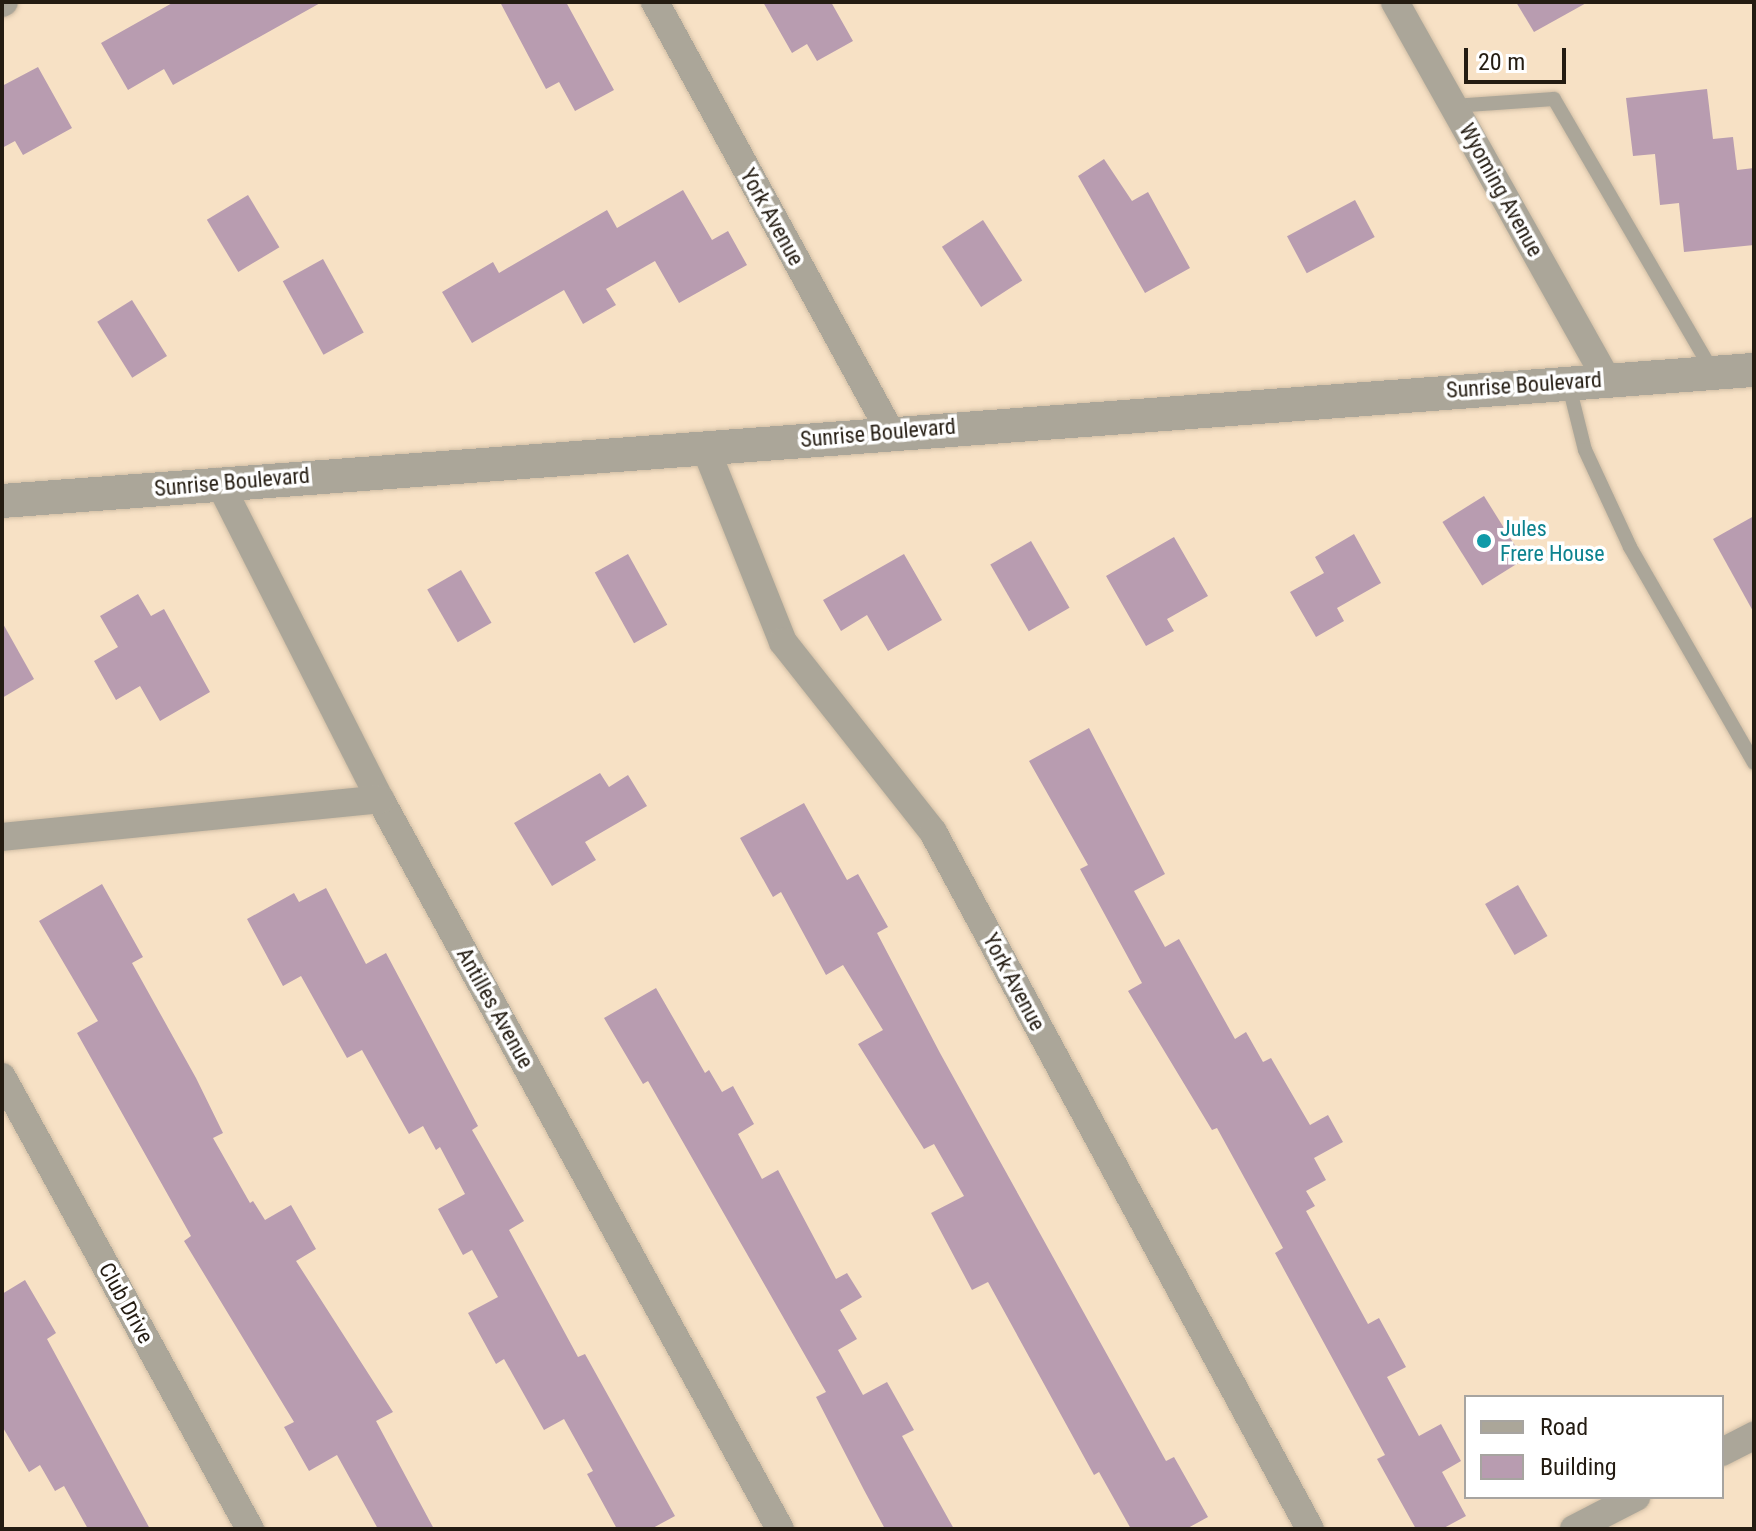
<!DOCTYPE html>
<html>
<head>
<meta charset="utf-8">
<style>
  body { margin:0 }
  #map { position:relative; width:1756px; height:1531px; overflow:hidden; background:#f7e1c5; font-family:"Roboto Condensed",sans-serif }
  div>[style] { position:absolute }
  .building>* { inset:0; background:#b89cb0; transform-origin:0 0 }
  .roads { filter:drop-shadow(0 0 2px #d1bea5) drop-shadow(0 0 2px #d1bea5) }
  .service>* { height:14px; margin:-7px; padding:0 7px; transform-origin:7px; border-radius:7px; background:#aba699 }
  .minor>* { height:28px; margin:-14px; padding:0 14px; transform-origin:14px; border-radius:14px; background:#aba699 }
  .tertiary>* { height:34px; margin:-17px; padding:0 17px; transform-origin:17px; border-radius:17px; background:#aba699 }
  .dots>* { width:22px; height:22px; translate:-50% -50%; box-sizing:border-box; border:4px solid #fff; border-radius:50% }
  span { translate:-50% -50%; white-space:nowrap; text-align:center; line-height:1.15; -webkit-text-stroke:7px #fff; paint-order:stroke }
  .street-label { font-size:22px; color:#241c12 }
  .culture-label { font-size:22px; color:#0d838f }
  .left { translate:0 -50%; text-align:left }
  .frame { position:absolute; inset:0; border:4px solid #241c12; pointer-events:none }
  .legend { position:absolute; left:1464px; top:1395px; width:260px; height:104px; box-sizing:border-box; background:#fff; border:2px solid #a7a4a0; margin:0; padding:10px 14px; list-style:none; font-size:24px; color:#241c12 }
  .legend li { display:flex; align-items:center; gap:16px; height:40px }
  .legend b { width:40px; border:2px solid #a7a4a0 }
  .scale { position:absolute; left:1464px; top:48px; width:102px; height:36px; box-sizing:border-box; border:4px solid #241c12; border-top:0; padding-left:10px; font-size:24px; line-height:28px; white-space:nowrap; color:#241c12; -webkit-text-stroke:6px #fff; paint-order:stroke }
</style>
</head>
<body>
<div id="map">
  <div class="building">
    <div style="clip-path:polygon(174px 2px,322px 2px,173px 85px,164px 69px,128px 90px,101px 43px)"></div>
    <div style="clip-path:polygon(500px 2px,566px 2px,614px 90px,575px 111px,559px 82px,546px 89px)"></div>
    <div style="clip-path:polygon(763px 2px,831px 2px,853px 41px,817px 61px,807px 44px,792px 53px)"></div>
    <div style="clip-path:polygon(1516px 2px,1588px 2px,1534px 32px)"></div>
    <div style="clip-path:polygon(38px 67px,72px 128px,23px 155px,15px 141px,2px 148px,2px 86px)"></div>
    <div style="clip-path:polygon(1707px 89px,1713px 139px,1733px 137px,1737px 170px,1754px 168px,1754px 245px,1684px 252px,1679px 203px,1660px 205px,1655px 154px,1633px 156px,1626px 98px)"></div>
    <div style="clip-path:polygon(1104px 159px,1132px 201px,1148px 192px,1190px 268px,1145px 293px,1078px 176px)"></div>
    <div style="clip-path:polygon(683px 190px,712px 240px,728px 231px,747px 265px,679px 303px,655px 261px,606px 289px,616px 305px,583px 324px,564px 290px,472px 343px,442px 292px,493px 262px,499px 273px,607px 210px,617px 228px)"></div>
    <div style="left:248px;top:195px;width:61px;height:48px;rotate:59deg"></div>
    <div style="left:1355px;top:200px;width:42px;height:77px;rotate:62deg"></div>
    <div style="left:983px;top:220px;width:72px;height:49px;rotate:57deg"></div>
    <div style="left:323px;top:259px;width:84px;height:46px;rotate:61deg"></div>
    <div style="left:132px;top:300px;width:66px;height:41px;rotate:58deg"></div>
    <div style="left:1484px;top:496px;width:75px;height:49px;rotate:58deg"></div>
    <div style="clip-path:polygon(1754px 516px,1754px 613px,1713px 539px)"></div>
    <div style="clip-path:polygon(1354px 534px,1381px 583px,1337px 608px,1344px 621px,1316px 637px,1290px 592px,1324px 573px,1315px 557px)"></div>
    <div style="clip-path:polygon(1174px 537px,1208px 596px,1167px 619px,1174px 631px,1146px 646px,1106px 576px)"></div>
    <div style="left:1031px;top:541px;width:77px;height:47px;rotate:60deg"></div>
    <div style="left:628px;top:554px;width:81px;height:38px;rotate:61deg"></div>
    <div style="clip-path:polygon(904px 554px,942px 620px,888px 651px,867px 615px,841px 631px,823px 600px)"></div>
    <div style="left:461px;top:570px;width:61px;height:39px;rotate:60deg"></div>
    <div style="clip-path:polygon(138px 594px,151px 616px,164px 609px,210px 692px,160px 721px,140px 686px,116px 700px,94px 661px,118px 647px,100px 616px)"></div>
    <div style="clip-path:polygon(2px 622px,34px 679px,2px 698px)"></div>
    <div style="clip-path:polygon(1089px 728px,1165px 874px,1134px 891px,1165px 947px,1179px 939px,1235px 1039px,1246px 1032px,1263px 1062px,1271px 1058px,1310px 1125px,1328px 1115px,1343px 1142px,1314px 1158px,1326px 1180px,1306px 1191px,1315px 1206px,1306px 1211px,1368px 1324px,1379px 1318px,1406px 1367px,1387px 1377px,1419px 1436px,1441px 1424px,1461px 1461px,1442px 1472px,1466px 1516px,1442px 1529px,1416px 1529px,1377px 1459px,1385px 1455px,1275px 1253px,1283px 1248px,1217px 1128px,1212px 1130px,1128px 991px,1142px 983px,1080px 869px,1088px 865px,1029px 761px)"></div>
    <div style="clip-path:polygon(600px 773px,609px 787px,628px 775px,647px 806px,585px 842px,596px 860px,552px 886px,514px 823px)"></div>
    <div style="clip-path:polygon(804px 803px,847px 880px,858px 874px,888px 927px,877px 933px,940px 1053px,1166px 1461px,1174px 1457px,1208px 1517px,1186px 1529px,1131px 1529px,1099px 1472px,1094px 1475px,988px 1282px,972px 1290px,931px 1213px,964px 1196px,934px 1144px,924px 1149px,858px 1044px,883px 1030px,843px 965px,826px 975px,781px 892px,773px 897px,740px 838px)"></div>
    <div style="clip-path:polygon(102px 884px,143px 957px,132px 963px,196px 1078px,223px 1133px,213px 1138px,250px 1203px,253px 1201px,265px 1220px,291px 1205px,316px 1249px,296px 1261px,393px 1412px,376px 1421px,434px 1529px,378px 1529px,337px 1455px,309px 1471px,284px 1427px,294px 1422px,184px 1241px,191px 1236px,77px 1033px,98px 1021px,39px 921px)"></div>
    <div style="left:1518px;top:885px;width:59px;height:38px;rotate:60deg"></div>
    <div style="clip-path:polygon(326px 888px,366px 964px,386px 953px,478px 1126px,472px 1130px,524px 1221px,509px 1230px,578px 1357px,585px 1354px,675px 1516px,651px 1529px,617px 1529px,587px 1474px,593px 1471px,564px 1419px,544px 1430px,504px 1359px,496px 1364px,468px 1313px,498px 1297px,472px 1250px,463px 1255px,438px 1209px,465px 1194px,440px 1147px,436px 1150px,423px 1126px,409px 1134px,362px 1050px,347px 1058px,301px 976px,283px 986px,247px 919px,294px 893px,299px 902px)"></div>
    <div style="clip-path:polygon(656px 988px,705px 1073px,709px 1070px,722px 1092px,733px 1086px,754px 1124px,738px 1134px,762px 1179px,778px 1170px,836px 1279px,847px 1273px,862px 1297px,840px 1310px,857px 1339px,838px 1350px,863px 1395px,887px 1382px,914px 1430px,902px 1436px,954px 1529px,885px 1529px,864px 1490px,816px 1397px,826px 1392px,648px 1081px,643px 1084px,604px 1018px)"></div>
    <div style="clip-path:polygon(25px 1280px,56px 1333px,47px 1339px,150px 1529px,88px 1529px,64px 1486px,55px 1491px,40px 1465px,29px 1472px,2px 1426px,2px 1294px)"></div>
  </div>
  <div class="roads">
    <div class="service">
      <div style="left:1453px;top:106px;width:101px;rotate:-4deg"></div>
      <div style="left:1554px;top:99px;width:315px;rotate:59.8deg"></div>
      <div style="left:1568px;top:382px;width:70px;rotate:76deg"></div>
      <div style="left:1585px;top:450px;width:107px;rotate:65.1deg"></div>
      <div style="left:1630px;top:547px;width:249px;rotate:60.1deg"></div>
    </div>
    <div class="minor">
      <div style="left:655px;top:2px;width:489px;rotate:61.3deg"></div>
      <div style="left:1395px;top:2px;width:431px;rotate:60.7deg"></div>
      <div style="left:2px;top:3px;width:2px;rotate:-27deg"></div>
      <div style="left:705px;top:447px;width:210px;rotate:68.2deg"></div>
      <div style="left:783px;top:642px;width:242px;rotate:51.7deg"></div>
      <div style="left:933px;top:832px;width:792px;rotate:61.59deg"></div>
      <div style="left:219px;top:482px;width:356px;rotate:63.1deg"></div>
      <div style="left:380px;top:799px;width:832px;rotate:61.28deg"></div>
      <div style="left:2px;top:837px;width:380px;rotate:-5.7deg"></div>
      <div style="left:2px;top:1077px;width:516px;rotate:61.25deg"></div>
      <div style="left:1722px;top:1452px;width:36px;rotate:-27deg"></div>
      <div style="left:1574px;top:1529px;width:70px;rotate:-27.3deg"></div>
    </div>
    <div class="tertiary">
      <div style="left:2px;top:501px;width:1757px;rotate:-4.28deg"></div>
    </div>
  </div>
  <div class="dots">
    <div style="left:1484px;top:541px;background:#0f9aa8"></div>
  </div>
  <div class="street-label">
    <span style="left:1501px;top:190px;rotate:61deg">Wyoming Avenue</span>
    <span style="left:772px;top:217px;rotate:61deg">York Avenue</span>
    <span style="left:1524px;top:385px;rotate:-4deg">Sunrise Boulevard</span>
    <span style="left:878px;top:433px;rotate:-5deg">Sunrise Boulevard</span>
    <span style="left:232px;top:482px;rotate:-5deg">Sunrise Boulevard</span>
    <span style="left:1014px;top:982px;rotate:62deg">York Avenue</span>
    <span style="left:495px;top:1008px;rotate:61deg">Antilles Avenue</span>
    <span style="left:126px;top:1303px;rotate:61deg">Club Drive</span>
  </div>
  <div class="culture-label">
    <span class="left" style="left:1500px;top:541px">Jules<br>Frere House</span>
  </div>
  <div class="frame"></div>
  <ul class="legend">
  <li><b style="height:10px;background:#aba699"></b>Road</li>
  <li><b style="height:22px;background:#b89cb0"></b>Building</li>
  </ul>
  <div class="scale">20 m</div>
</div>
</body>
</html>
